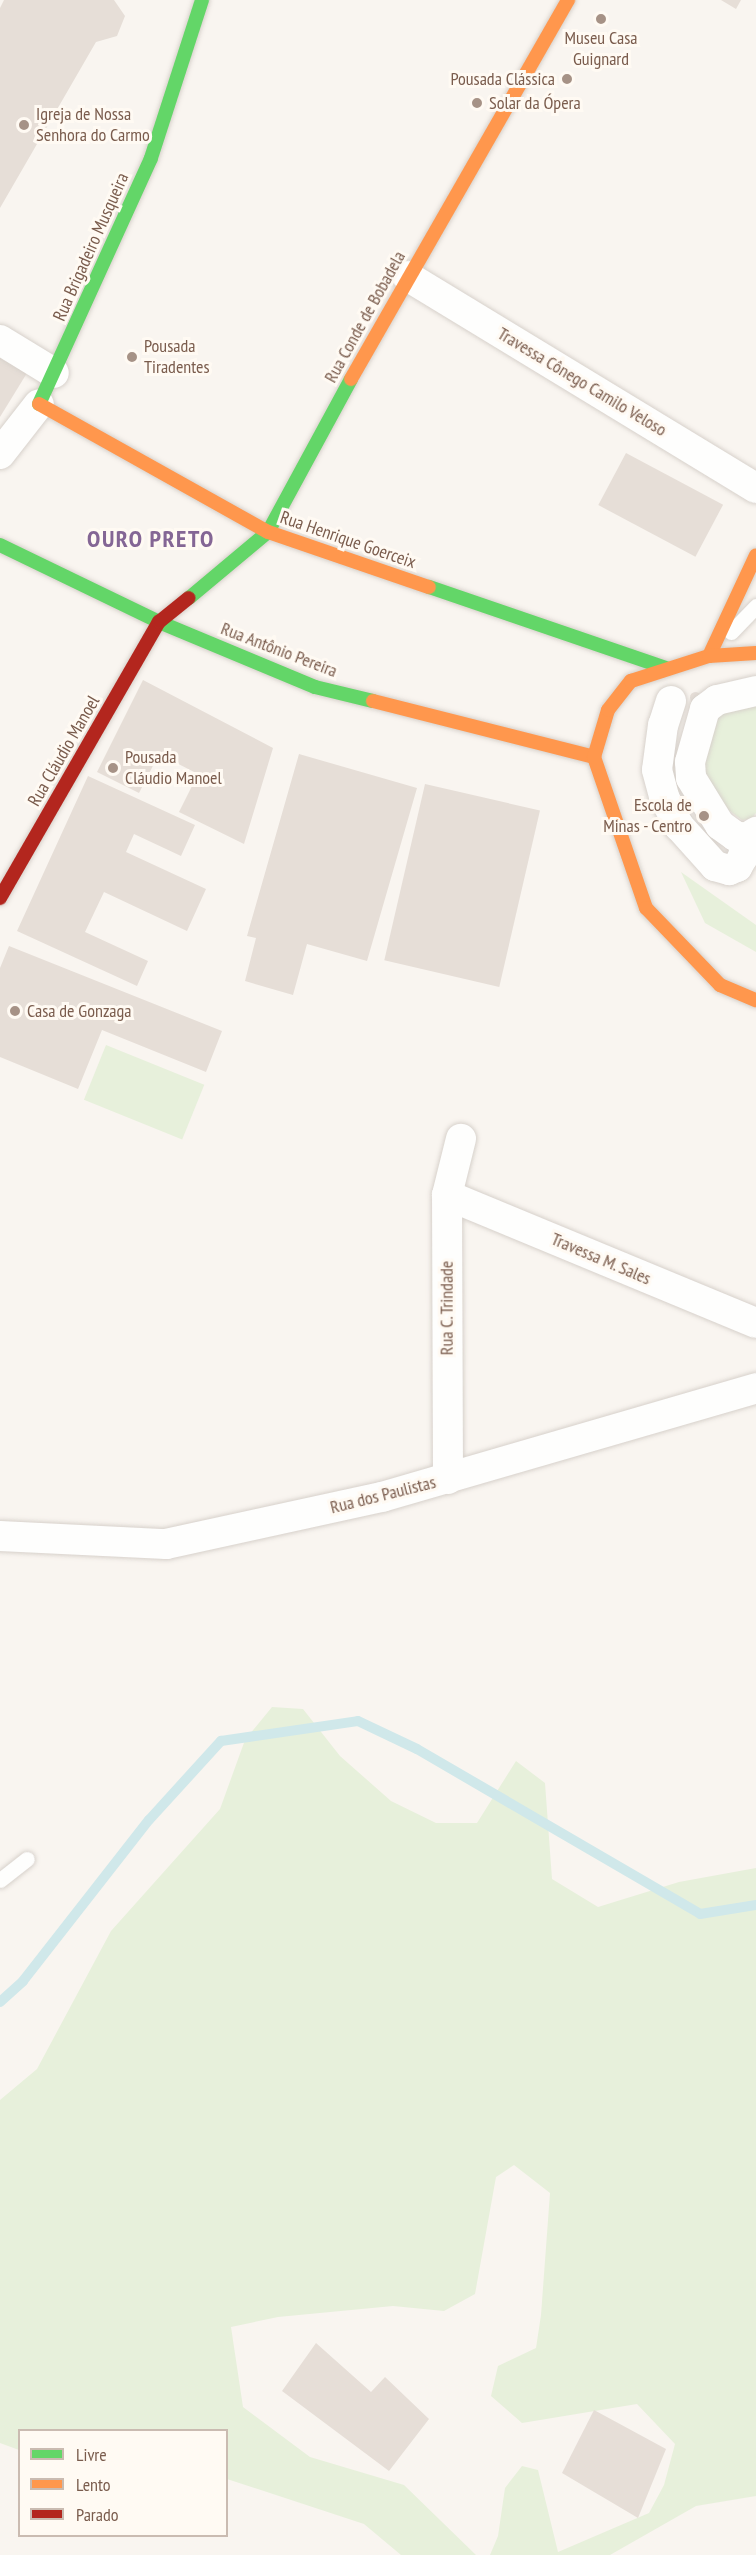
<!DOCTYPE html>
<html>
<head>
<meta charset="utf-8">
<style>
  body { margin:0 }
  #map { position:relative; width:756px; height:2555px; overflow:hidden; background:#f9f5f0; font-family:"PT Sans Narrow",sans-serif }
  div>[style] { position:absolute }
  .green>* { inset:0; background:#e7f0db; transform-origin:0 0 }
  .stream>* { height:10px; margin:-5px; padding:0 5px; transform-origin:5px; border-radius:5px; background:#d0e8ea }
  .building>* { inset:0; background:#e6ded7; transform-origin:0 0 }
  .round { border-radius:50% }
  .roads { filter:drop-shadow(0 0 2px #d7d1cb) drop-shadow(0 0 2px #d7d1cb) }
  .lane>* { height:15px; margin:-7.5px; padding:0 7.5px; transform-origin:7.5px; border-radius:7.5px; background:#fefefd }
  .street>* { height:30px; margin:-15px; padding:0 15px; transform-origin:15px; border-radius:15px; background:#fefefd }
  .fast>* { height:14px; margin:-7px; padding:0 7px; transform-origin:7px; border-radius:7px; background:#63d668 }
  .slow>* { height:14px; margin:-7px; padding:0 7px; transform-origin:7px; border-radius:7px; background:#ff974d }
  .jam>* { height:14px; margin:-7px; padding:0 7px; transform-origin:7px; border-radius:7px; background:#b3261e }
  .dots>* { width:16px; height:16px; translate:-50% -50%; box-sizing:border-box; border:3px solid #fffaf3; border-radius:50% }
  span { translate:-50% -50%; white-space:nowrap; text-align:center; line-height:1.15; -webkit-text-stroke:6px #fffaf3; paint-order:stroke }
  .poi-label { font-size:18px; color:#7a5c4d }
  .right { translate:-100% -50%; text-align:right }
  .left { translate:0 -50%; text-align:left }
  .street-label { font-size:18px; color:#7a5c4d }
  .district-label { font-size:24px; color:#846695; font-weight:700; letter-spacing:1.5px }
  .legend { position:absolute; left:18px; top:2429px; width:210px; height:108px; box-sizing:border-box; background:#fffaf3; border:2px solid #cabbb1; margin:0; padding:8px 10px; list-style:none; font-size:18px; color:#7a5c4d }
  .legend li { display:flex; align-items:center; gap:12px; height:30px }
  .legend b { width:30px; border:2px solid #cabbb1 }
</style>
</head>
<body>
<div id="map">
  <div class="green">
    <div style="clip-path:polygon(756px 705px,756px 813px,751px 819px,742px 820px,726px 808px,706px 780px,700px 759px,717px 710px)"></div>
    <div style="clip-path:polygon(681px 872px,756px 925px,756px 952px,705px 923px)"></div>
    <div style="left:106px;top:1045px;width:106px;height:59px;rotate:22deg"></div>
    <div style="clip-path:polygon(272px 1707px,303px 1709px,340px 1756px,391px 1801px,436px 1823px,477px 1823px,516px 1761px,545px 1783px,552px 1879px,598px 1907px,679px 1882px,756px 1868px,756px 2496px,696px 2506px,610px 2555px,490px 2555px,498px 2536px,505px 2488px,522px 2466px,538px 2470px,558px 2552px,649px 2513px,664px 2485px,675px 2444px,637px 2404px,522px 2423px,491px 2396px,498px 2366px,536px 2348px,541px 2315px,550px 2193px,514px 2165px,496px 2177px,475px 2294px,444px 2311px,393px 2306px,278px 2317px,231px 2327px,243px 2407px,310px 2457px,404px 2485px,476px 2555px,401px 2555px,364px 2524px,227px 2479px,226px 2430px,20px 2430px,19px 2450px,0 2443px,0 2100px,37px 2069px,111px 1931px,220px 1809px,245px 1740px)"></div>
  </div>
  <div class="stream">
    <div style="left:0;top:2002px;width:31px;rotate:-42deg"></div>
    <div style="left:23px;top:1981px;width:204px;rotate:-52deg"></div>
    <div style="left:149px;top:1820px;width:107px;rotate:-47.7deg"></div>
    <div style="left:221px;top:1741px;width:138px;rotate:-8.3deg"></div>
    <div style="left:358px;top:1721px;width:65px;rotate:25.4deg"></div>
    <div style="left:417px;top:1749px;width:328px;rotate:30.2deg"></div>
    <div style="left:700px;top:1914px;width:57px;rotate:-9.1deg"></div>
  </div>
  <div class="building">
    <div style="clip-path:polygon(4px 0,114px 0,125px 16px,117px 36px,96px 42px,0 208px,0 8px)"></div>
    <div style="clip-path:polygon(721px 0,741px 0,736px 9px)"></div>
    <div style="clip-path:polygon(0 356px,27px 373px,0 417px)"></div>
    <div style="left:626px;top:453px;width:110px;height:59px;rotate:28deg"></div>
    <div style="clip-path:polygon(143px 680px,273px 748px,244px 844px,179px 812px,198px 774px,159px 754px,139px 793px,97px 772px)"></div>
    <div class="round" style="left:689.5px;top:691.5px;width:11px;height:11px"></div>
    <div style="clip-path:polygon(299px 754px,417px 788px,367px 961px,307px 944px,293px 995px,245px 981px,256px 938px,247px 936px)"></div>
    <div style="clip-path:polygon(88px 776px,195px 825px,181px 856px,134px 834px,126px 852px,206px 889px,187px 931px,104px 892px,85px 932px,148px 961px,137px 986px,17px 931px)"></div>
    <div style="left:425px;top:784px;width:118px;height:181px;rotate:13deg"></div>
    <div style="clip-path:polygon(9px 946px,222px 1031px,206px 1072px,102px 1030px,78px 1089px,0 1057px,0 968px)"></div>
    <div style="clip-path:polygon(316px 2343px,371px 2392px,385px 2377px,429px 2419px,389px 2471px,282px 2391px)"></div>
    <div style="clip-path:polygon(594px 2410px,666px 2449px,638px 2518px,562px 2473px)"></div>
  </div>
  <div class="roads">
    <div class="lane">
      <div style="left:731px;top:632px;width:36px;rotate:-46deg"></div>
      <div style="left:0;top:1880px;width:34px;rotate:-38deg"></div>
    </div>
    <div class="street">
      <div style="left:407px;top:276px;width:408px;rotate:31.3deg"></div>
      <div style="left:0;top:340px;width:63px;rotate:31.4deg"></div>
      <div style="left:0;top:454px;width:63px;rotate:-52deg"></div>
      <div style="left:756px;top:691px;width:40px;rotate:167deg"></div>
      <div style="left:717px;top:700px;width:15px;rotate:143deg"></div>
      <div style="left:705px;top:709px;width:55px;rotate:105.8deg"></div>
      <div style="left:690px;top:762px;width:16px;rotate:86deg"></div>
      <div style="left:691px;top:778px;width:55px;rotate:58.3deg"></div>
      <div style="left:720px;top:825px;width:19px;rotate:36deg"></div>
      <div style="left:735px;top:836px;width:11px;rotate:10deg"></div>
      <div style="left:746px;top:838px;width:12px;rotate:-31deg"></div>
      <div style="left:671px;top:701px;width:25px;rotate:108deg"></div>
      <div style="left:663px;top:725px;width:45px;rotate:97.6deg"></div>
      <div style="left:657px;top:770px;width:28px;rotate:75deg"></div>
      <div style="left:664px;top:797px;width:33px;rotate:63deg"></div>
      <div style="left:679px;top:826px;width:54px;rotate:48deg"></div>
      <div style="left:715px;top:866px;width:15px;rotate:16deg"></div>
      <div style="left:729px;top:870px;width:9px;rotate:-21deg"></div>
      <div style="left:737px;top:867px;width:12px;rotate:-59deg"></div>
      <div style="left:743px;top:857px;width:19px;rotate:-81deg"></div>
      <div style="left:447px;top:1195px;width:334px;rotate:22.5deg"></div>
      <div style="left:448px;top:1479px;width:284px;rotate:-90.2deg"></div>
      <div style="left:447px;top:1195px;width:58px;rotate:-76deg"></div>
      <div style="left:0;top:1536px;width:166px;rotate:2.8deg"></div>
      <div style="left:166px;top:1544px;width:221px;rotate:-12.3deg"></div>
      <div style="left:382px;top:1497px;width:390px;rotate:-16.2deg"></div>
    </div>
    <div class="fast">
      <div style="left:39px;top:404px;width:270px;rotate:-65.5deg"></div>
      <div style="left:151px;top:158px;width:166px;rotate:-72.1deg"></div>
      <div style="left:0;top:545px;width:177px;rotate:25.8deg"></div>
      <div style="left:159px;top:622px;width:169px;rotate:22.6deg"></div>
      <div style="left:315px;top:687px;width:60px;rotate:13.6deg"></div>
      <div style="left:429px;top:587px;width:250px;rotate:18.9deg"></div>
      <div style="left:189px;top:598px;width:103px;rotate:-39.9deg"></div>
      <div style="left:268px;top:532px;width:174px;rotate:-61.5deg"></div>
    </div>
    <div class="slow">
      <div style="left:351px;top:379px;width:437px;rotate:-60.2deg"></div>
      <div style="left:39px;top:404px;width:262px;rotate:29.2deg"></div>
      <div style="left:268px;top:532px;width:170px;rotate:18.9deg"></div>
      <div style="left:709px;top:656px;width:111px;rotate:-65deg"></div>
      <div style="left:373px;top:701px;width:228px;rotate:14.2deg"></div>
      <div style="left:594px;top:757px;width:160px;rotate:71deg"></div>
      <div style="left:646px;top:908px;width:107px;rotate:46.1deg"></div>
      <div style="left:720px;top:985px;width:39px;rotate:23deg"></div>
      <div style="left:594px;top:757px;width:49px;rotate:-73.4deg"></div>
      <div style="left:608px;top:710px;width:37px;rotate:-52deg"></div>
      <div style="left:631px;top:681px;width:82px;rotate:-17.8deg"></div>
      <div style="left:709px;top:656px;width:47px;rotate:-3.7deg"></div>
    </div>
    <div class="jam">
      <div style="left:0;top:898px;width:319px;rotate:-60.1deg"></div>
      <div style="left:159px;top:622px;width:38px;rotate:-39deg"></div>
    </div>
  </div>
  <div class="dots">
    <div style="left:601px;top:19px;background:#a69286"></div>
    <div style="left:567px;top:79px;background:#a69286"></div>
    <div style="left:477px;top:103px;background:#a69286"></div>
    <div style="left:24px;top:125px;background:#a69286"></div>
    <div style="left:132px;top:357px;background:#a69286"></div>
    <div style="left:113px;top:768px;background:#a69286"></div>
    <div style="left:704px;top:816px;background:#a69286"></div>
    <div style="left:15px;top:1011px;background:#a69286"></div>
  </div>
  <div class="poi-label">
    <span style="left:601px;top:49px">Museu Casa<br>Guignard</span>
    <span class="right" style="left:555px;top:79px">Pousada Clássica</span>
    <span class="left" style="left:489px;top:103px">Solar da Ópera</span>
    <span class="left" style="left:36px;top:125px">Igreja de Nossa<br>Senhora do Carmo</span>
    <span class="left" style="left:144px;top:357px">Pousada<br>Tiradentes</span>
    <span class="left" style="left:125px;top:768px">Pousada<br>Cláudio Manoel</span>
    <span class="right" style="left:692px;top:816px">Escola de<br>Minas - Centro</span>
    <span class="left" style="left:27px;top:1011px">Casa de Gonzaga</span>
  </div>
  <div class="street-label">
    <span style="left:91px;top:247px;rotate:-66deg">Rua Brigadeiro Musqueira</span>
    <span style="left:365px;top:317px;rotate:-61deg">Rua Conde de Bobadela</span>
    <span style="left:582px;top:382px;rotate:31deg">Travessa Cônego Camilo Veloso</span>
    <span style="left:348px;top:540px;rotate:19deg">Rua Henrique Goerceix</span>
    <span style="left:279px;top:650px;rotate:21deg">Rua Antônio Pereira</span>
    <span style="left:64px;top:751px;rotate:-60deg">Rua Cláudio Manoel</span>
    <span style="left:601px;top:1259px;rotate:23deg">Travessa M. Sales</span>
    <span style="left:447px;top:1308px;rotate:-90deg">Rua C. Trindade</span>
    <span style="left:383px;top:1495px;rotate:-14deg">Rua dos Paulistas</span>
  </div>
  <div class="district-label">
    <span style="left:151px;top:539px">OURO PRETO</span>
  </div>
  <ul class="legend">
  <li><b style="height:8px;background:#63d668"></b>Livre</li>
  <li><b style="height:8px;background:#ff974d"></b>Lento</li>
  <li><b style="height:8px;background:#b3261e"></b>Parado</li>
  </ul>
</div>
</body>
</html>
